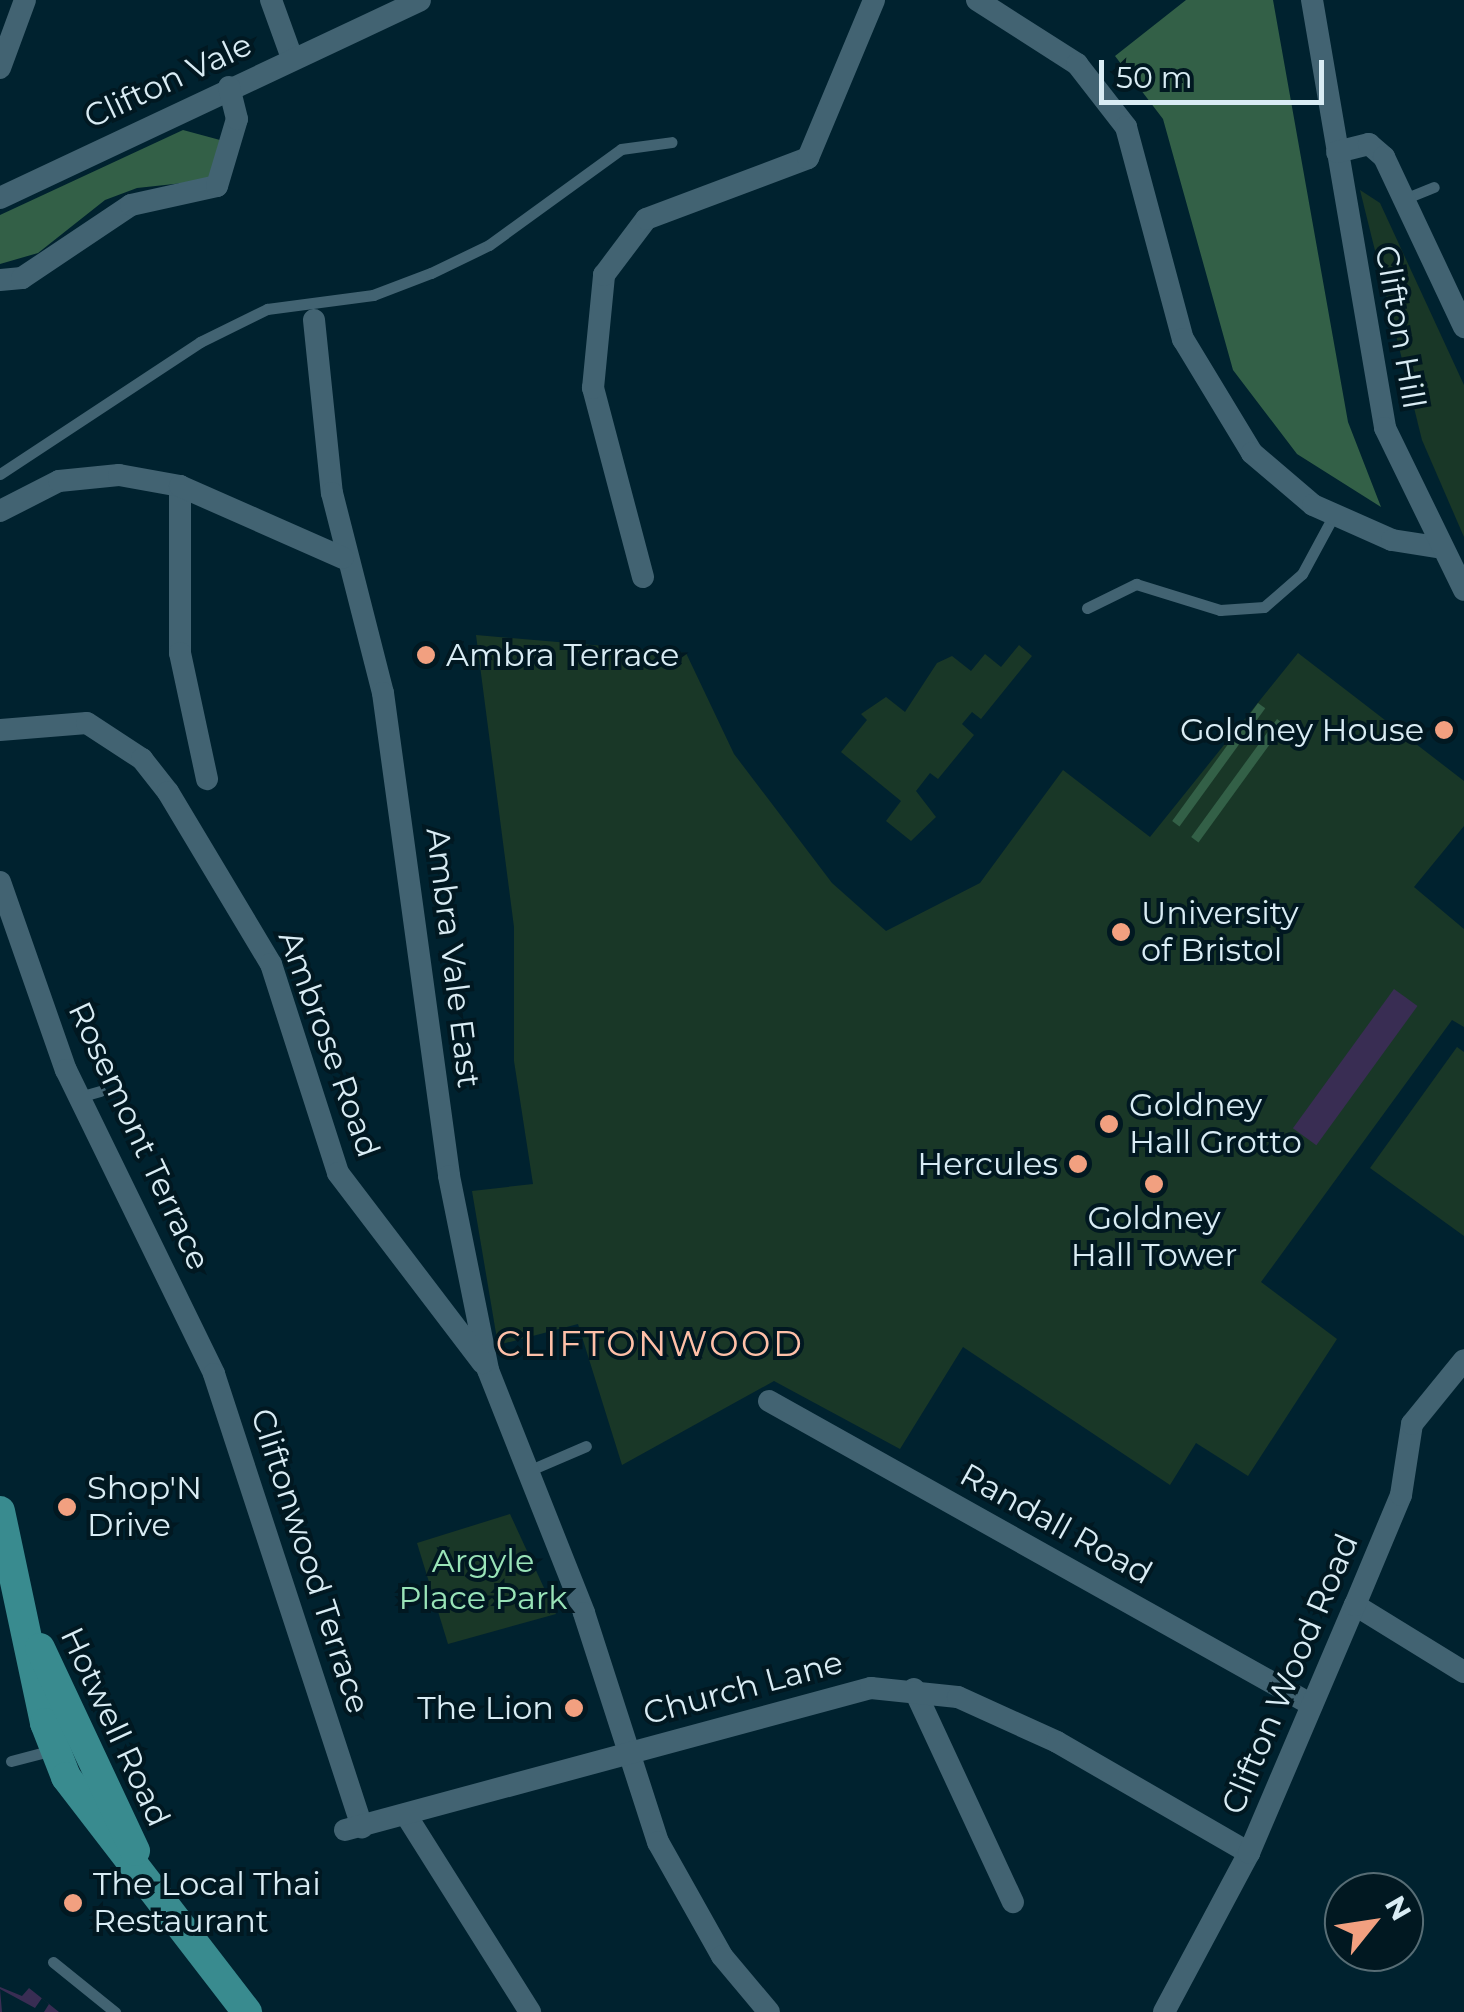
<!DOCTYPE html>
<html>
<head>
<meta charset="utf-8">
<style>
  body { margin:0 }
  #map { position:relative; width:1464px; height:2012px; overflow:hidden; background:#00222f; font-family:Montserrat,sans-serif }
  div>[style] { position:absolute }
  .green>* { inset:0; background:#193727 }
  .forest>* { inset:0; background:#336047; transform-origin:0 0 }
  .water>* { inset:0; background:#392d53; transform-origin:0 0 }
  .pier>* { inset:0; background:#00222f }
  .service>* { height:11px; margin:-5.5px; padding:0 5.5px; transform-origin:5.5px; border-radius:5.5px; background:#426372 }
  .minor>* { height:22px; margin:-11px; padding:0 11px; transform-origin:11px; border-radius:11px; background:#426372 }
  .primary>* { height:30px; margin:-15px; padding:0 15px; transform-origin:15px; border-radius:15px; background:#398b8f }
  .dots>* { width:28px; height:28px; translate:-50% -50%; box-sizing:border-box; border:5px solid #011821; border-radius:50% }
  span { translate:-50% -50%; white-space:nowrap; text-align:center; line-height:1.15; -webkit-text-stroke:8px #011821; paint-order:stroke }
  .street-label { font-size:32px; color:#d9ecf4 }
  .poi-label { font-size:32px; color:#d9ecf4 }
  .left { translate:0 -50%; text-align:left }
  .right { translate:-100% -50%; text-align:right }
  .park-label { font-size:32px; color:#99e4b8 }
  .neighbourhood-label { font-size:35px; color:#ffc0a8; letter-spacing:2.5px }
  .north { position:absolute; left:1324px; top:1872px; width:100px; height:100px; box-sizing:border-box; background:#011821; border:2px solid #576d75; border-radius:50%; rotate:60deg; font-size:28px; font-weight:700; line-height:40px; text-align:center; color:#d9ecf4 }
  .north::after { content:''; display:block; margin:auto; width:35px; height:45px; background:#f2a080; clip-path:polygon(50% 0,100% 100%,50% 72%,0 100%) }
  .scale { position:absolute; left:1099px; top:60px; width:225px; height:45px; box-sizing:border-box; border:5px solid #d9ecf4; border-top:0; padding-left:12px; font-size:30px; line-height:35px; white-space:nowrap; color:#d9ecf4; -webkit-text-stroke:8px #011821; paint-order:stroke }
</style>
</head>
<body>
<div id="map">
  <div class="green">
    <div style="clip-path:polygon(1360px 190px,1380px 203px,1464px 385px,1464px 537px,1422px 440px)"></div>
    <div style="clip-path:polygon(476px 635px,686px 653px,734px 754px,832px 883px,886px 931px,980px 883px,1063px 770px,1150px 837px,1298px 653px,1464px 781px,1464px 826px,1414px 887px,1464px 929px,1464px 1027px,1452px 1020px,1261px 1282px,1337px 1339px,1248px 1476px,1196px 1443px,1170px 1485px,963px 1347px,900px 1449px,774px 1381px,622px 1465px,578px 1324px,498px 1345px,472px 1191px,533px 1184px,514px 1061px,514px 927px)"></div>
    <div style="clip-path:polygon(1019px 645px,1032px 656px,981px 719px,972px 712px,962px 724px,974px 735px,938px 779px,930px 773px,916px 791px,936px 817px,911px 841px,886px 821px,901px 801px,841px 752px,867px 720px,861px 714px,886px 697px,905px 712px,937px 663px,952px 656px,971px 671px,985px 654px,1001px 667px)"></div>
    <div style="clip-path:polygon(1457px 1047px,1464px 1052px,1464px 1236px,1370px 1168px)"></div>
    <div style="clip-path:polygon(510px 1514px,556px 1614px,448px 1644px,417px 1543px)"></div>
  </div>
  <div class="forest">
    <div style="clip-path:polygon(1186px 0,1273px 0,1348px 422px,1381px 507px,1297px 454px,1233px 370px,1163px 119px,1115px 56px)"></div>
    <div style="clip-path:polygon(183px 130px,220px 140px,211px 180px,137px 188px,105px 200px,38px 253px,0 264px,0 215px)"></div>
    <div style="left:1258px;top:703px;width:9px;height:146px;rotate:36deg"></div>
    <div style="left:1277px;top:719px;width:9px;height:146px;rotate:36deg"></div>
  </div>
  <div class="water">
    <div style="left:1394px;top:989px;width:29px;height:172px;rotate:36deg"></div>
    <div style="clip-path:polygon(0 1987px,22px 1996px,29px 1988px,59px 2012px,0 2012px)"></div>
  </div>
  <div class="pier">
    <div style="clip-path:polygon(0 1989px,35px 2008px,42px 1998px,49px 2004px,44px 2012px,2px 2012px)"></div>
  </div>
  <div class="service">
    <div style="left:1404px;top:199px;width:32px;rotate:-22deg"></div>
    <div style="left:0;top:474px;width:240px;rotate:-33.4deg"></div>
    <div style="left:200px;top:342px;width:75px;rotate:-26.2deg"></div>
    <div style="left:267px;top:309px;width:107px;rotate:-7.5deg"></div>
    <div style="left:373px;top:295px;width:62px;rotate:-20.8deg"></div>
    <div style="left:431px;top:273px;width:64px;rotate:-25.8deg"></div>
    <div style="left:489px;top:245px;width:163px;rotate:-36deg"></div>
    <div style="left:621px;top:149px;width:51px;rotate:-7.8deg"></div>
    <div style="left:1087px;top:608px;width:55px;rotate:-26.1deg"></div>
    <div style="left:1136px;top:584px;width:88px;rotate:17.2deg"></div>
    <div style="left:1220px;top:610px;width:44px;rotate:-3.9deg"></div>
    <div style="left:1264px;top:607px;width:50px;rotate:-41deg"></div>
    <div style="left:1302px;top:574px;width:72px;rotate:-61.6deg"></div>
    <div style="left:79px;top:1097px;width:22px;rotate:-16deg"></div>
    <div style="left:528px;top:1471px;width:63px;rotate:-23.3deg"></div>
    <div style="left:11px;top:1761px;width:43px;rotate:-14.7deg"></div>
    <div style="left:53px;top:1962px;width:80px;rotate:38.9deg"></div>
  </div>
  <div class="minor">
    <div style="left:271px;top:0;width:62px;rotate:70.1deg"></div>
    <div style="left:977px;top:0;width:119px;rotate:32.6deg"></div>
    <div style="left:1077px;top:64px;width:80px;rotate:52.1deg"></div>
    <div style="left:1126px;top:127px;width:220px;rotate:75deg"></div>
    <div style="left:1183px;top:339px;width:133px;rotate:58.8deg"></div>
    <div style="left:1252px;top:453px;width:80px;rotate:40.4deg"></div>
    <div style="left:1313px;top:505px;width:86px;rotate:23.9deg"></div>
    <div style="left:1392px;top:540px;width:46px;rotate:8.8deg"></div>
    <div style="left:1312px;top:0;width:434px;rotate:80.3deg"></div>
    <div style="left:1385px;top:428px;width:180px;rotate:64deg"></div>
    <div style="left:0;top:68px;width:72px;rotate:-69.8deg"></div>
    <div style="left:1337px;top:152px;width:33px;rotate:-14deg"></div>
    <div style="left:1369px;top:144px;width:20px;rotate:41deg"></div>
    <div style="left:1384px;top:157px;width:188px;rotate:64.8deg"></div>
    <div style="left:0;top:198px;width:464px;rotate:-25.2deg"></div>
    <div style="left:0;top:280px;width:22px;rotate:-5deg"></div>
    <div style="left:22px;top:278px;width:131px;rotate:-33.8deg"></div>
    <div style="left:131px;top:205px;width:88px;rotate:-12.5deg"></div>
    <div style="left:217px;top:186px;width:70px;rotate:-73.4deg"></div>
    <div style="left:237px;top:119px;width:33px;rotate:-104deg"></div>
    <div style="left:314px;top:320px;width:174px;rotate:84.1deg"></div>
    <div style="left:332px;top:493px;width:206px;rotate:75.7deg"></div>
    <div style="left:383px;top:693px;width:487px;rotate:82.2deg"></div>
    <div style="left:449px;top:1176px;width:198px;rotate:78.6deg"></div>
    <div style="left:488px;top:1370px;width:261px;rotate:68.4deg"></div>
    <div style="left:584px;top:1613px;width:241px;rotate:72.1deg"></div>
    <div style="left:658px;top:1842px;width:131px;rotate:60.7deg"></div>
    <div style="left:722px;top:1956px;width:73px;rotate:50deg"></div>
    <div style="left:180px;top:486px;width:167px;rotate:90deg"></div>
    <div style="left:180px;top:653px;width:129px;rotate:77.9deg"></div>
    <div style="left:0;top:511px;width:66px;rotate:-27deg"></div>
    <div style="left:59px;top:481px;width:60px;rotate:-5.7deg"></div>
    <div style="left:119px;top:475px;width:62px;rotate:10.2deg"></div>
    <div style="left:180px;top:486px;width:178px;rotate:23.8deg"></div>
    <div style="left:643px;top:577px;width:196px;rotate:-104.8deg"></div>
    <div style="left:593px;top:388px;width:114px;rotate:-84.4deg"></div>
    <div style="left:604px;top:275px;width:70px;rotate:-53.1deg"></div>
    <div style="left:646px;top:219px;width:173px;rotate:-20.6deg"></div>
    <div style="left:808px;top:158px;width:171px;rotate:-67.3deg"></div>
    <div style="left:0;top:730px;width:87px;rotate:-4.6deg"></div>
    <div style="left:87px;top:723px;width:66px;rotate:33.2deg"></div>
    <div style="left:142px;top:759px;width:42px;rotate:51.8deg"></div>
    <div style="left:168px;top:792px;width:200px;rotate:59.1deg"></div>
    <div style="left:271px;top:964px;width:219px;rotate:72.2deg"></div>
    <div style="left:338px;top:1173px;width:239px;rotate:52.7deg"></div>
    <div style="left:0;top:882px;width:199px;rotate:70.7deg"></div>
    <div style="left:66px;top:1070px;width:338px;rotate:64deg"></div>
    <div style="left:214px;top:1374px;width:477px;rotate:71.9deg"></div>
    <div style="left:769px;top:1401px;width:622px;rotate:29.24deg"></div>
    <div style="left:1355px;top:1605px;width:128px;rotate:31.6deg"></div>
    <div style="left:914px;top:1689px;width:235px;rotate:65.1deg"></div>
    <div style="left:406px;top:1815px;width:233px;rotate:57.8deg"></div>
    <div style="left:345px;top:1830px;width:545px;rotate:-15.11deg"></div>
    <div style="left:871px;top:1688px;width:87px;rotate:5.9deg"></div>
    <div style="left:958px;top:1697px;width:109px;rotate:24.4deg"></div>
    <div style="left:1057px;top:1742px;width:222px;rotate:30deg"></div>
    <div style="left:1164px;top:2012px;width:180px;rotate:-61.9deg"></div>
    <div style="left:1249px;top:1853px;width:270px;rotate:-66.9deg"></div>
    <div style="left:1355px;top:1605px;width:119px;rotate:-67.3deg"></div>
    <div style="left:1401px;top:1495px;width:72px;rotate:-81.2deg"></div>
    <div style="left:1412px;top:1424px;width:82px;rotate:-50.9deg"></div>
  </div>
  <div class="primary">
    <div style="left:0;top:1511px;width:217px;rotate:78deg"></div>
    <div style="left:45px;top:1723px;width:58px;rotate:68.7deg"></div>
    <div style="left:66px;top:1777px;width:297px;rotate:52.4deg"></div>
    <div style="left:40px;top:1648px;width:224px;rotate:64.9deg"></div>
  </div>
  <div class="dots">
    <div style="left:426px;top:655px;background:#f2a080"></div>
    <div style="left:1444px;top:730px;background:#f2a080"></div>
    <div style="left:1121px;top:932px;background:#f2a080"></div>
    <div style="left:1109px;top:1124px;background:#f2a080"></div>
    <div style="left:1078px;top:1164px;background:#f2a080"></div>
    <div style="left:1154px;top:1184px;background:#f2a080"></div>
    <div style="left:67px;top:1507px;background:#f2a080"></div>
    <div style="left:574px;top:1708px;background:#f2a080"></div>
    <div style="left:73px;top:1903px;background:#f2a080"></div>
  </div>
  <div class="street-label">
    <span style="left:168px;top:81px;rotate:-25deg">Clifton Vale</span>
    <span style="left:1400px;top:327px;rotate:80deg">Clifton Hill</span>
    <span style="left:453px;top:958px;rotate:83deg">Ambra Vale East</span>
    <span style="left:329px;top:1044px;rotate:70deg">Ambrose Road</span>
    <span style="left:139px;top:1136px;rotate:65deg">Rosemont Terrace</span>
    <span style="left:1056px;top:1524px;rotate:29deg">Randall Road</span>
    <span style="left:310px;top:1561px;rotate:72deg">Cliftonwood Terrace</span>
    <span style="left:1290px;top:1674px;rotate:-67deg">Clifton Wood Road</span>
    <span style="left:743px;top:1688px;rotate:-15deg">Church Lane</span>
    <span style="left:115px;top:1727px;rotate:65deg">Hotwell Road</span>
  </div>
  <div class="poi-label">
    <span class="left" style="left:446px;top:655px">Ambra Terrace</span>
    <span class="right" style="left:1424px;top:730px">Goldney House</span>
    <span class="left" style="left:1141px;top:932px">University<br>of Bristol</span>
    <span class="left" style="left:1129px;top:1124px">Goldney<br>Hall Grotto</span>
    <span class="right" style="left:1058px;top:1164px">Hercules</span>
    <span style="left:1154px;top:1237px">Goldney<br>Hall Tower</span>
    <span class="left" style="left:87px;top:1507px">Shop'N<br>Drive</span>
    <span class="right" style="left:554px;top:1708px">The Lion</span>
    <span class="left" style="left:93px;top:1903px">The Local Thai<br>Restaurant</span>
  </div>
  <div class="park-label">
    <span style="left:483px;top:1580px">Argyle<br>Place Park</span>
  </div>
  <div class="neighbourhood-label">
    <span style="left:650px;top:1344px">CLIFTONWOOD</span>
  </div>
  <div class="north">N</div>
  <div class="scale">50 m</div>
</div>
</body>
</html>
